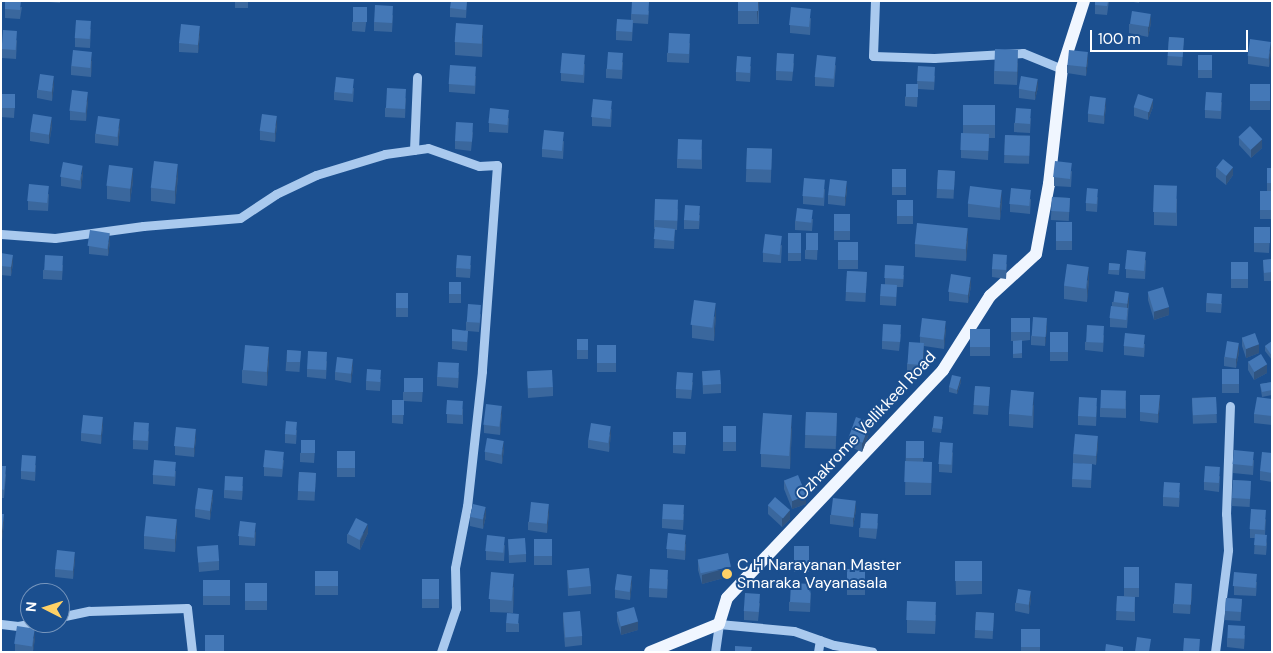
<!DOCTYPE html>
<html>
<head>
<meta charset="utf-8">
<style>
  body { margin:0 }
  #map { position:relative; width:1273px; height:653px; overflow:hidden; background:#1b4f8f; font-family:"DM Sans",sans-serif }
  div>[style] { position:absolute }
  .minor>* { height:9px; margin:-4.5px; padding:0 4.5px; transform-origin:4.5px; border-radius:4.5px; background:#a9c9ee }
  .major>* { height:12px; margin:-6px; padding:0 6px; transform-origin:6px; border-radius:6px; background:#f0f6ff }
  .wall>* { inset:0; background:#3a679d; transform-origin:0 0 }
  .shaded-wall>* { inset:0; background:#305480 }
  .building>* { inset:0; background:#4478b7; transform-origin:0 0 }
  .dots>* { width:14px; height:14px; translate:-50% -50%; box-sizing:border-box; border:2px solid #1b4f8f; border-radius:50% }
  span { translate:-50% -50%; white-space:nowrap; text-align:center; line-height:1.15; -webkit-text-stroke:4px #1b4f8f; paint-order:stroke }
  .street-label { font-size:16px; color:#fff }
  .poi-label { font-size:16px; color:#fff }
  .left { translate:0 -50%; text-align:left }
  .frame { position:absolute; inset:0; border:2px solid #fff; pointer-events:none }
  .north { position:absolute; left:20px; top:583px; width:50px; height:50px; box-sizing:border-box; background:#1b4f8f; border:1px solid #7695bc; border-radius:50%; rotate:275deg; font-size:14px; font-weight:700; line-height:20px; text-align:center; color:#fff }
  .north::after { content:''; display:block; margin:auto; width:18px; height:22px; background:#ffd166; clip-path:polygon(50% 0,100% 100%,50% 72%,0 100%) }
  .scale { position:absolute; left:1090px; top:30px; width:158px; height:22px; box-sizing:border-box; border:2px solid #fff; border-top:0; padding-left:6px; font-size:15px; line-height:18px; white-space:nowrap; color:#fff; -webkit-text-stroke:4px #1b4f8f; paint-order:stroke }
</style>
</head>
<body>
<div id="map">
  <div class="minor">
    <div style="left:875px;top:1px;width:55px;rotate:92.1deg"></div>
    <div style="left:873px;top:56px;width:61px;rotate:1.9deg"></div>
    <div style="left:934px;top:58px;width:89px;rotate:-3.2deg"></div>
    <div style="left:1023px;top:53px;width:42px;rotate:22.3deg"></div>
    <div style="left:414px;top:150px;width:73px;rotate:-87.6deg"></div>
    <div style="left:1px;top:234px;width:54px;rotate:4.2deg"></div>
    <div style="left:55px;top:238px;width:89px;rotate:-7.8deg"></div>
    <div style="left:143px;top:226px;width:97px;rotate:-4.7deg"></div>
    <div style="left:240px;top:218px;width:43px;rotate:-33.7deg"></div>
    <div style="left:276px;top:194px;width:44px;rotate:-25.4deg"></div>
    <div style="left:316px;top:175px;width:72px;rotate:-16.9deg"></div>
    <div style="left:385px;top:154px;width:43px;rotate:-7.9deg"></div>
    <div style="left:428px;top:148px;width:54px;rotate:19.4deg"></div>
    <div style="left:479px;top:166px;width:18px;rotate:-3deg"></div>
    <div style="left:497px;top:165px;width:207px;rotate:94.2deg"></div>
    <div style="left:482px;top:371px;width:136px;rotate:96.3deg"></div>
    <div style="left:467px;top:506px;width:63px;rotate:101deg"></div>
    <div style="left:455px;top:568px;width:40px;rotate:88.6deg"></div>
    <div style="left:456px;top:608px;width:46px;rotate:108.8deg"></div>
    <div style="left:60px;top:617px;width:30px;rotate:-12deg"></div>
    <div style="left:89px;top:611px;width:98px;rotate:-1.8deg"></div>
    <div style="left:187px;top:608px;width:44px;rotate:83.5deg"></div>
    <div style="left:1px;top:624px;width:17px;rotate:7deg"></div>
    <div style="left:18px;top:626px;width:15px;rotate:-11deg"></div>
    <div style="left:715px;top:652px;width:28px;rotate:-82deg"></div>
    <div style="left:719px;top:624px;width:75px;rotate:5.3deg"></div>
    <div style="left:794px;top:631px;width:42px;rotate:19.3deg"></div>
    <div style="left:834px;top:645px;width:39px;rotate:10deg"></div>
    <div style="left:818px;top:652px;width:12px;rotate:-81deg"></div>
    <div style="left:1215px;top:652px;width:103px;rotate:-82.7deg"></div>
    <div style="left:1228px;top:550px;width:36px;rotate:-93deg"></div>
    <div style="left:1226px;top:514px;width:108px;rotate:-87.9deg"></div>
  </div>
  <div class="major">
    <div style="left:650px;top:652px;width:74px;rotate:-22.1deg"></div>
    <div style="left:719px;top:624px;width:27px;rotate:-73deg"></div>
    <div style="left:727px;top:598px;width:314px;rotate:-46.5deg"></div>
    <div style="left:943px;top:370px;width:88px;rotate:-57.6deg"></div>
    <div style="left:990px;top:296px;width:62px;rotate:-42.4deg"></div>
    <div style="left:1036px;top:254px;width:71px;rotate:-79.5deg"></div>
    <div style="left:1049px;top:184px;width:116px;rotate:-83.6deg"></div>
    <div style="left:1062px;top:69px;width:71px;rotate:-72.1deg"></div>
  </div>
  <div class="wall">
    <div style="clip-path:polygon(49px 1px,60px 1px,60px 3px,49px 2px)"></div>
    <div style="left:235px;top:1px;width:13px;height:7px"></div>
    <div style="clip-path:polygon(467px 1px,466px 18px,450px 17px,450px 8px)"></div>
    <div style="left:738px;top:1px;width:21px;height:23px"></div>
    <div style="clip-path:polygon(1095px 1px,1109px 1px,1107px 15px,1095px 14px)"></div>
    <div style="clip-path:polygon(1128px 1px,1139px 1px,1139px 3px)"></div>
    <div style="clip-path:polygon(22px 7px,20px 19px,5px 18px,5px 9px)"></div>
    <div style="clip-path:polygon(649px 11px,648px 24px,633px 23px,632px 41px,616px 40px,616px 31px,631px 20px,631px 14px)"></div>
    <div style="clip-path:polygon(393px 15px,392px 32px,374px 31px,374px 22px)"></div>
    <div style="clip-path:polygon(367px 16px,365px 32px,352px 31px,352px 22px)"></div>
    <div style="clip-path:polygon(811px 18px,810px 35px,790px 33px,790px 25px)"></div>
    <div style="clip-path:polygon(1151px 23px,1148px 37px,1129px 33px,1129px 24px)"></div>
    <div style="clip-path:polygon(91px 29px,90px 48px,75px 47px,75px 38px)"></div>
    <div style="clip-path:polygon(200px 35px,198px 53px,179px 52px,179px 43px)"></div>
    <div style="left:1169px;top:37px;width:15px;height:28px;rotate:4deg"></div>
    <div style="clip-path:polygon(483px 38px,482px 57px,455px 55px,455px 42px)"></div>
    <div style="clip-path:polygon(17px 40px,16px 59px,2px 58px,2px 49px)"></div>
    <div style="clip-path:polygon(690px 43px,689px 63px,667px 62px,667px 53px)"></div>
    <div style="clip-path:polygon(1271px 51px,1269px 67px,1248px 64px,1248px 56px)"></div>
    <div style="left:1198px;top:55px;width:14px;height:23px"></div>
    <div style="clip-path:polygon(92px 61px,91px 77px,71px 75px,71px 66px)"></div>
    <div style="clip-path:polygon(1088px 61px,1086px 76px,1067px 73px,1067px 65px)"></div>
    <div style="clip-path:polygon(623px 62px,622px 79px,606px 78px,606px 69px)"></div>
    <div style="clip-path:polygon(794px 63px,792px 81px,776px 80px,776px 71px)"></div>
    <div style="clip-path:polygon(1018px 63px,1017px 85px,994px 84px,994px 71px)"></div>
    <div style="clip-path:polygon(585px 64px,584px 83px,561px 81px,561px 73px)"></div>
    <div style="clip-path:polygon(836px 65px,834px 87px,815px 86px,815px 77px)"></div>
    <div style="clip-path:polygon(751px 66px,750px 82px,736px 81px,736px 72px)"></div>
    <div style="clip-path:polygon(918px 66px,935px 76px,934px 90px,918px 89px,917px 107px,905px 106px,905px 97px,917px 84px)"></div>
    <div style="clip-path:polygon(476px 76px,475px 94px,449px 92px,449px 84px)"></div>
    <div style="left:1270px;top:84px;width:26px;height:20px;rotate:90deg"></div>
    <div style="clip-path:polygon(54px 85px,52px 101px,37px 98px,37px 90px)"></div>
    <div style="clip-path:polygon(1038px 87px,1035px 100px,1019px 98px,1019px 89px)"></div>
    <div style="clip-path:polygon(354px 88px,353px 102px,334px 100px,334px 92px)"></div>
    <div style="clip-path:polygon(1px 94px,15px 103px,14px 118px,1px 117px)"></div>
    <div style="clip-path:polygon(406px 98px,405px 118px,385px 117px,385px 108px)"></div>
    <div style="clip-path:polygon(88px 101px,86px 121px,70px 120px,70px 111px)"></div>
    <div style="clip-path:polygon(1222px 102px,1221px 119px,1205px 118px,1205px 110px)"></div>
    <div style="clip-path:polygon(963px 105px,995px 105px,995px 138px,989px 138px,988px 160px,961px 158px,961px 150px,963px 133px)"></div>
    <div style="clip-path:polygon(1106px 106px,1104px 124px,1088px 122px,1088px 114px)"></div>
    <div style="clip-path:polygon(1134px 107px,1153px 107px,1148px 120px,1134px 116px)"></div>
    <div style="clip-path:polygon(612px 109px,611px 127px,592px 126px,592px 117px)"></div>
    <div style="clip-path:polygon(509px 118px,508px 133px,489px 132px,489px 123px)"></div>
    <div style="clip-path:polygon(1031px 118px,1030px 133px,1014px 132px,1014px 123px)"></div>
    <div style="clip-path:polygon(277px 125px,275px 142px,260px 140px,260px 131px)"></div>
    <div style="clip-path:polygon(52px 126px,49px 144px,30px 141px,30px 132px)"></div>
    <div style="clip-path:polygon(120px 128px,118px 146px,95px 143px,95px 134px)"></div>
    <div style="clip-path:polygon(473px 132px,471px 151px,455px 149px,455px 141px)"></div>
    <div style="left:1005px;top:135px;width:25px;height:28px;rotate:2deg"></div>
    <div style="clip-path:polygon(1239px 137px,1262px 148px,1251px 158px,1239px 145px)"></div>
    <div style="clip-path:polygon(564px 141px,563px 159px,542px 157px,542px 149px)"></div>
    <div style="left:747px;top:148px;width:25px;height:34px;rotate:2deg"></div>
    <div style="clip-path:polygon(702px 149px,702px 169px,677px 168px,677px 159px)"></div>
    <div style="clip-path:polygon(1216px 168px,1233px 175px,1226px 185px,1216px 177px)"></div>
    <div style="clip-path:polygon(1267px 168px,1272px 168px,1272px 219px,1260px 219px,1260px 191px,1267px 191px)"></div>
    <div style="left:892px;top:169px;width:14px;height:26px"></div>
    <div style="left:938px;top:170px;width:17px;height:28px;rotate:3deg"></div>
    <div style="clip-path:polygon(1072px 171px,1071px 187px,1054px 186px,1054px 177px)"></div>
    <div style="clip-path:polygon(83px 174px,81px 189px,61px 186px,61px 177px)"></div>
    <div style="clip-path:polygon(178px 177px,175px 204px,151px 201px,151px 188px)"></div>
    <div style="clip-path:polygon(133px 181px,130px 202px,107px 199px,107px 186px)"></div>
    <div style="clip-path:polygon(1154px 185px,1177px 199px,1177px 226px,1154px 225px)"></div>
    <div style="clip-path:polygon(825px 189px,824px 206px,803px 204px,803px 196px)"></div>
    <div style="clip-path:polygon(847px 190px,845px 206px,828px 204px,828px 195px)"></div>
    <div style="clip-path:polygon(49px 194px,48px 211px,28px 210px,28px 201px)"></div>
    <div style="left:1052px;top:197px;width:18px;height:23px;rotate:3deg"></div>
    <div style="clip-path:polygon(1098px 197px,1097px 212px,1086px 211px,1086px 203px)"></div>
    <div style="clip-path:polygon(1031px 199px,1030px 214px,1010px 212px,1010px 204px)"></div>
    <div style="left:897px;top:200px;width:16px;height:24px"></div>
    <div style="clip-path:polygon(1002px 203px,1000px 220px,968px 217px,968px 204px)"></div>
    <div style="clip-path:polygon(678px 209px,677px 230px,675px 230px,674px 249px,654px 248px,655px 229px,654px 229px,654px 220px)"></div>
    <div style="left:834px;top:214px;width:16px;height:26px"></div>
    <div style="clip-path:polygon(700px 215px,699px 229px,684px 229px,684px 220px)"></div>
    <div style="clip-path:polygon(813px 219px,812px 231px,795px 230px,795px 221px)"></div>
    <div style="left:1056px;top:222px;width:16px;height:28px"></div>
    <div style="left:788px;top:233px;width:13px;height:28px"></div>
    <div style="clip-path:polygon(1270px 236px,1269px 253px,1254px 252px,1254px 243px)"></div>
    <div style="clip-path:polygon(968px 241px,966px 261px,915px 257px,915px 244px)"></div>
    <div style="clip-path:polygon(110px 242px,108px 256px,89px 254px,89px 246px)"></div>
    <div style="clip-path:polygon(818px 242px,817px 260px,805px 259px,805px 250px)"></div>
    <div style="left:858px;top:242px;width:27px;height:20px;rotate:90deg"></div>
    <div style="clip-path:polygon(782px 245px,781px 263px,763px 262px,763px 253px)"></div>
    <div style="clip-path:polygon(1px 253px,13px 263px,11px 276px,1px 275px)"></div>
    <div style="clip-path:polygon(1272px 259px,1272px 281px,1264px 281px,1263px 260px)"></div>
    <div style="clip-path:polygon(1146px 260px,1145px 279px,1126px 278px,1126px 269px)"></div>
    <div style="left:1231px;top:262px;width:17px;height:26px"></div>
    <div style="left:1109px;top:263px;width:11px;height:11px;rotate:5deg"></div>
    <div style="clip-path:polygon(1007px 264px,1006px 279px,992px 277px,992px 269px)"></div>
    <div style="clip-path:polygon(63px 265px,62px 280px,43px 279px,43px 270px)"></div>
    <div style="clip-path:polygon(471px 265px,470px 278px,456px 277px,456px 268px)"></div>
    <div style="left:847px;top:271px;width:20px;height:30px;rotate:3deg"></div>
    <div style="clip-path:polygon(904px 275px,903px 287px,897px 287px,896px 306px,880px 305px,880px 296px,885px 284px,885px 278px)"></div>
    <div style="clip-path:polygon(1089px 280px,1087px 302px,1064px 299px,1064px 286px)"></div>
    <div style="left:449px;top:282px;width:12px;height:21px"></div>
    <div style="clip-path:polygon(971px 286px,968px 303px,949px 301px,949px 292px)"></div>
    <div style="clip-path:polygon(1148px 292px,1169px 315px,1154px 320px,1148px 300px)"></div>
    <div style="left:396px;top:293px;width:12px;height:24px"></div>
    <div style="clip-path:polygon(1112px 302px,1129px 302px,1127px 328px,1110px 327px,1110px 318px,1112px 306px)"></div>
    <div style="clip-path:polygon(1206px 303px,1222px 303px,1221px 313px,1206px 312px)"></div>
    <div style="clip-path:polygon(481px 314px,479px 332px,468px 331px,467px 351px,452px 349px,452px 341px,466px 330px,466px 322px)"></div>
    <div style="clip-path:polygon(716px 316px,714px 341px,692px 338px,692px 325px)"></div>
    <div style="clip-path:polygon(1011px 318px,1030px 318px,1030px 340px,1022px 341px,1022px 358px,1013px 358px,1013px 341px,1011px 341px)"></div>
    <div style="clip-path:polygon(1047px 327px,1045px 346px,1031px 345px,1031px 336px)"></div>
    <div style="clip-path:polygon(946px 329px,944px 349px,924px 346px,922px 374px,907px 373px,907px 364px,920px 343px,920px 337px)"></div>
    <div style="left:970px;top:329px;width:20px;height:27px"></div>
    <div style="left:1050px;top:332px;width:18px;height:29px"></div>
    <div style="clip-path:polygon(901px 334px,899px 351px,882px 349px,882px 341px)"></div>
    <div style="clip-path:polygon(1104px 335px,1103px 352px,1085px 350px,1085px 342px)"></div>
    <div style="clip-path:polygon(1242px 337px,1259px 353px,1246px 358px,1242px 346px)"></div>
    <div style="left:577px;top:339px;width:11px;height:20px"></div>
    <div style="clip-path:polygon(1272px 341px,1272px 360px,1265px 351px,1265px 346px)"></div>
    <div style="clip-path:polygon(1145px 344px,1144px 357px,1124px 355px,1124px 346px)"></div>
    <div style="left:597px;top:345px;width:19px;height:27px"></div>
    <div style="left:287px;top:350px;width:14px;height:21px;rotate:4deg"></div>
    <div style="clip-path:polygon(1239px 352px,1236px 368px,1224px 366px,1224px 357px)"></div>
    <div style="clip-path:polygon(269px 360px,267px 386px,242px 383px,242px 370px)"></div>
    <div style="clip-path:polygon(327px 361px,326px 379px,307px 377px,307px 369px)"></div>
    <div style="clip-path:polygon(1248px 361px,1267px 373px,1254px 380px,1248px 370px)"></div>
    <div style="clip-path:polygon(353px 368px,351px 383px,335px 380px,335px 372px)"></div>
    <div style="left:1222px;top:369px;width:17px;height:24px"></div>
    <div style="clip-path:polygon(702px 371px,721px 384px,721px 393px,703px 394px)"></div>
    <div style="clip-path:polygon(459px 372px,458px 388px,437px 386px,437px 377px)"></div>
    <div style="clip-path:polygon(527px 372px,553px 387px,553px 396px,528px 398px)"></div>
    <div style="clip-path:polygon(381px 379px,380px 391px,366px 390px,366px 381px)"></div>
    <div style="clip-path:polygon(693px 382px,691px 399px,676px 398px,676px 389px)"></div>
    <div style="clip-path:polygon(961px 382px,957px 394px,949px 392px,949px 387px)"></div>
    <div style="clip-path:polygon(1272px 382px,1272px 395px,1262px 397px,1260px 384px)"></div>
    <div style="left:975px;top:386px;width:15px;height:28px;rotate:4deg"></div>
    <div style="clip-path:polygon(423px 387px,422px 402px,404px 401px,403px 424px,392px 423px,392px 400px,403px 400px,403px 392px)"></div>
    <div style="clip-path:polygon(1140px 395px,1160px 404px,1158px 423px,1140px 421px)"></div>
    <div style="left:1216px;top:397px;width:26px;height:24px;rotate:88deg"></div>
    <div style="clip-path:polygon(1272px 399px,1272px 425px,1254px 423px,1254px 414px)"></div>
    <div style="clip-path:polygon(447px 400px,463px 409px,463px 424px,447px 423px)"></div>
    <div style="clip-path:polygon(1126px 400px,1126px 418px,1100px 417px,1100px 408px)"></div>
    <div style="clip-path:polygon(1034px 405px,1033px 428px,1009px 426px,1009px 414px)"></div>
    <div style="clip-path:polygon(1097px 406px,1096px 426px,1078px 425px,1078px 416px)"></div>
    <div style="left:806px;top:412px;width:31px;height:36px;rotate:2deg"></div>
    <div style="clip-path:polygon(502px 414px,500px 435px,484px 433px,484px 425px)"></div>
    <div style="clip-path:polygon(943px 421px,941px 433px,932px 432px,932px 428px)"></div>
    <div style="clip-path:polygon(103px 426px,101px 444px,81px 441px,81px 433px)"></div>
    <div style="left:723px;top:426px;width:13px;height:25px"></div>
    <div style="clip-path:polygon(792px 428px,790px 469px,761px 467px,761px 454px)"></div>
    <div style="clip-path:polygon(297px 430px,296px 444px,285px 443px,285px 434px)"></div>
    <div style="clip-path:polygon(149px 431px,148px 450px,133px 449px,133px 440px)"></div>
    <div style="clip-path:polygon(870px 431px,862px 452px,848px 446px,848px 437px)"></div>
    <div style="clip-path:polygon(611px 434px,609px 452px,588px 448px,588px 440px)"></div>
    <div style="clip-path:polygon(196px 438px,194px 457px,175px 455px,175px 446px)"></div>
    <div style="clip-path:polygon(686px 441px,685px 454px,673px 453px,673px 445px)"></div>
    <div style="clip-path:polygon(906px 441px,924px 441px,923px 462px,932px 462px,931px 495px,905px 495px)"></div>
    <div style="clip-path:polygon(1098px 445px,1096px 465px,1092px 464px,1091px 488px,1072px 487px,1072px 479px,1083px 464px,1073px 463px,1073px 454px)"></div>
    <div style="clip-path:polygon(315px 449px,314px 463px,300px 462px,300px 453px)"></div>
    <div style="clip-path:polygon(504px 449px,502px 464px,485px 460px,485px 452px)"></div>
    <div style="left:337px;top:451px;width:18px;height:26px"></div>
    <div style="clip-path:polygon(953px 452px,952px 473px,939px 472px,939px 464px)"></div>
    <div style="clip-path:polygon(1272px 453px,1272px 482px,1260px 480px,1260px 471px)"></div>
    <div style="clip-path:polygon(284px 460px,282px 477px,264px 476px,264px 467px)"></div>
    <div style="clip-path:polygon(1254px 460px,1253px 475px,1233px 473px,1233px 464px)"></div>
    <div style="clip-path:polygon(36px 465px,35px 481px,21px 479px,21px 471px)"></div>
    <div style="clip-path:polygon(1px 466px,6px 475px,4px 498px,1px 498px)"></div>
    <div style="clip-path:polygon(176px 471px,175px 486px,153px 484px,153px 475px)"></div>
    <div style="left:299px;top:472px;width:17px;height:28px;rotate:3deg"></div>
    <div style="clip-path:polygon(1220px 476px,1219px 492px,1204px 490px,1204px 482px)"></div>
    <div style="clip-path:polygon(784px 480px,806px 504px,792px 509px,784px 489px)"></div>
    <div style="left:1233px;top:480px;width:18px;height:26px;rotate:3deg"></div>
    <div style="clip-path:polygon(243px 486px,242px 500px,224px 498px,224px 490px)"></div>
    <div style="clip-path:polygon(1180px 492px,1179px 507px,1163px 506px,1163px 497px)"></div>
    <div style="clip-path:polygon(213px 498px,210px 520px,195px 517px,195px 509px)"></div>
    <div style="clip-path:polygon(768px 505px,790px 519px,782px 527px,768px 514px)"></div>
    <div style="clip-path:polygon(856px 510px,853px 527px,830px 524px,830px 515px)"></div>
    <div style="clip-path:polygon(549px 513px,547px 533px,528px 530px,528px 522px)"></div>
    <div style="clip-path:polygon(1px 514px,4px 523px,2px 540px,1px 540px)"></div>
    <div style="clip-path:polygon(684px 514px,683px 530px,662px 528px,662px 519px)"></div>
    <div style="clip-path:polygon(486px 516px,483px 529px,470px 526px,470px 517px)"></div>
    <div style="clip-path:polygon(1266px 519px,1265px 535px,1267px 544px,1266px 555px,1254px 554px,1255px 538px,1250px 538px,1250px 529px)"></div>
    <div style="clip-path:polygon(878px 523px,876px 539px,859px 537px,859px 528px)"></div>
    <div style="clip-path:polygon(177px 532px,175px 552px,144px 549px,144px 536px)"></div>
    <div style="clip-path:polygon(256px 532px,255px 546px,239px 545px,239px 536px)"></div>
    <div style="clip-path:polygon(368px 533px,360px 550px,347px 543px,347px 534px)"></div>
    <div style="clip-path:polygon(508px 539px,526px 554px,526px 562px,509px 563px)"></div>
    <div style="left:534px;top:539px;width:18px;height:26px"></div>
    <div style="clip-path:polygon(686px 544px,685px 560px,667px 558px,667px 549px)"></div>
    <div style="clip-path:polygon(505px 545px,504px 561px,486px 560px,486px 551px)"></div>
    <div style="left:794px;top:546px;width:15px;height:26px"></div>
    <div style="clip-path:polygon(197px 547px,219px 561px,219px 570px,199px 572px)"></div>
    <div style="clip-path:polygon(75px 560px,73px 579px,55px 577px,55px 569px)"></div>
    <div style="clip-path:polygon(698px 561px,731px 576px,702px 584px,698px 570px)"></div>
    <div style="clip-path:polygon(955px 562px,982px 581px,982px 594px,956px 595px)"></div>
    <div style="clip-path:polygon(1124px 567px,1139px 567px,1139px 597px,1135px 597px,1135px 621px,1116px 620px,1117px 596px,1124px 596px)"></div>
    <div style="left:847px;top:569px;width:18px;height:26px"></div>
    <div style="clip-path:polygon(567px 570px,591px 586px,591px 594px,568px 596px)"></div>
    <div style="left:315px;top:571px;width:23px;height:24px"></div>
    <div style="left:422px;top:579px;width:17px;height:29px"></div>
    <div style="clip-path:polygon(668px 579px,667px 598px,649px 597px,649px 588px)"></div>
    <div style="left:203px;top:580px;width:27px;height:25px"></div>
    <div style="clip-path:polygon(1257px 582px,1256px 596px,1234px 595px,1234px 586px)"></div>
    <div style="left:245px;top:583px;width:22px;height:27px"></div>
    <div style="clip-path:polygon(632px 584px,630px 600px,615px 598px,615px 590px)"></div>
    <div style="clip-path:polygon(514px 587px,513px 613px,490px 612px,490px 599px)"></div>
    <div style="clip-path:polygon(811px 593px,810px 612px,789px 611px,789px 602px)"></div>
    <div style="clip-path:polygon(1192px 593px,1190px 614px,1173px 613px,1173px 604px)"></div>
    <div style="left:1226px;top:598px;width:16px;height:22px;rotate:4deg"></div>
    <div style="clip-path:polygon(1031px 599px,1029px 614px,1015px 611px,1015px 603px)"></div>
    <div style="clip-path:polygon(760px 603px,758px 621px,744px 620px,744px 611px)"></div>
    <div style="clip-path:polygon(617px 612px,638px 630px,621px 635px,617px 621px)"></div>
    <div style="left:976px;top:612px;width:18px;height:26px;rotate:3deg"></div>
    <div style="clip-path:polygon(563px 613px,582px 636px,582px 645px,565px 647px,563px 622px)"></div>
    <div style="clip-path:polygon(936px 615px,935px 634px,907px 633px,907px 620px)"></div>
    <div style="left:506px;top:623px;width:13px;height:9px"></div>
    <div style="left:1040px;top:629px;width:23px;height:19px;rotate:90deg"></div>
    <div style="clip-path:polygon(1245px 635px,1244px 649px,1227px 647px,1227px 638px)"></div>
    <div style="clip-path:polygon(35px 638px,33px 652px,15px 652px,15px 644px)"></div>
  </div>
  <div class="shaded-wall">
    <div style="clip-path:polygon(758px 1px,759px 1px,757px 25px,757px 12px)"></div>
    <div style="clip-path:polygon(1151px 14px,1151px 23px,1148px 37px,1148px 28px)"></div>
    <div style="clip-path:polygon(483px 25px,483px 38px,482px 57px,482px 44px)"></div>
    <div style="clip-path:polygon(200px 26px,200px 35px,198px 53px,198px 45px)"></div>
    <div style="clip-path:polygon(1271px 42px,1271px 51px,1269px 67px,1269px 59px)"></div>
    <div style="clip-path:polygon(1018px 50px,1018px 63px,1017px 85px,1017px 72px)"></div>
    <div style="clip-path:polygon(92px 52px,92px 61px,91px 77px,91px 68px)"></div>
    <div style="clip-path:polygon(1088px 52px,1088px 61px,1086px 76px,1086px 67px)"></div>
    <div style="clip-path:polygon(54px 76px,54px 85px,52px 101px,52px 92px)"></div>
    <div style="clip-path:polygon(1038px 79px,1038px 87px,1035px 100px,1035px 92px)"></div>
    <div style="clip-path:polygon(88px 92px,88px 101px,86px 121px,86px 113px)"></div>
    <div style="clip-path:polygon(1106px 98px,1106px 106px,1104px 124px,1104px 115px)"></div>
    <div style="clip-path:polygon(1153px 99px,1153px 107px,1148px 120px,1148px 112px)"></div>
    <div style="clip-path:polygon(277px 116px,277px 125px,275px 142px,275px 133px)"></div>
    <div style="clip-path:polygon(52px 117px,52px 126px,49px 144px,49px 135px)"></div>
    <div style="clip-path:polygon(120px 119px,120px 128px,118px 146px,118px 137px)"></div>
    <div style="clip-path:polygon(1262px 139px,1262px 148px,1251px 158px,1251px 149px)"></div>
    <div style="clip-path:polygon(178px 164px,178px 177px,175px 204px,175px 191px)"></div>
    <div style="clip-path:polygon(83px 166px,83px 174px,81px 189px,81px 180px)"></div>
    <div style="clip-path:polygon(1233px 167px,1233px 175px,1226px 185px,1226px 176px)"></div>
    <div style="clip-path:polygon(133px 168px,133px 181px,130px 202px,130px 189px)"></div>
    <div style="clip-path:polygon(847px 181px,847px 190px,845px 206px,845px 197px)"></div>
    <div style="clip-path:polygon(1002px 190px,1002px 203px,1000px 220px,1000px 207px)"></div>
    <div style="clip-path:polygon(968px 228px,968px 241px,966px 261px,966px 248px)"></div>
    <div style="clip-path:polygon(110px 233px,110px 242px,108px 256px,108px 248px)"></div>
    <div style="clip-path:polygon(13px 255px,13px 263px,11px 276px,11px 267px)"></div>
    <div style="clip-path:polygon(1089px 267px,1089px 280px,1087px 302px,1087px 289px)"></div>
    <div style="clip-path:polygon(971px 277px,971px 286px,968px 303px,968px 295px)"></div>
    <div style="clip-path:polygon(1129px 293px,1129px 302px,1127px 314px,1127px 305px)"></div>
    <div style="clip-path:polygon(716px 303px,716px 316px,714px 341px,714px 328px)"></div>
    <div style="clip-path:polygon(1169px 307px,1169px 315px,1154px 320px,1154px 311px)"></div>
    <div style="clip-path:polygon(1047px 318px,1047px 327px,1045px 346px,1045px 337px)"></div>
    <div style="clip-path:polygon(946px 321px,946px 329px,944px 349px,944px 340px)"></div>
    <div style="clip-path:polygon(924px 343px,924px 352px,922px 374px,922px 365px)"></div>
    <div style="clip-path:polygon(1239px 343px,1239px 352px,1236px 368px,1236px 359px)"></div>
    <div style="clip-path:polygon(1259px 344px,1259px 353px,1246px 358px,1246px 349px)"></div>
    <div style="clip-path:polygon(269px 347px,269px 360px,267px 386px,267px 373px)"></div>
    <div style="clip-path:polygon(353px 359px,353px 368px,351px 383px,351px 374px)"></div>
    <div style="clip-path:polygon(1267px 364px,1267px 373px,1254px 380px,1254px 372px)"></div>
    <div style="clip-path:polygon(961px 377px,961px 382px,957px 394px,957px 390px)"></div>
    <div style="clip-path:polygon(1034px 392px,1034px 405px,1033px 428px,1033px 415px)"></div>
    <div style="clip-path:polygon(1160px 395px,1160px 404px,1158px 423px,1158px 414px)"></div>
    <div style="clip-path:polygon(502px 406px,502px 414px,500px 435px,500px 426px)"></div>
    <div style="clip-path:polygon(792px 415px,792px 428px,790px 469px,790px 456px)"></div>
    <div style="clip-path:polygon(103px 417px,103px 426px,101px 444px,101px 435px)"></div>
    <div style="clip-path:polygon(870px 422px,870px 431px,862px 452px,862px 443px)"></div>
    <div style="clip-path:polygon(611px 426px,611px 434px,609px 452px,609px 443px)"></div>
    <div style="clip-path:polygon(196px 429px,196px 438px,194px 457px,194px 448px)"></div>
    <div style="clip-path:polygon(1098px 436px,1098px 445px,1096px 465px,1096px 456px)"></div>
    <div style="clip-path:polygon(504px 441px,504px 449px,502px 464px,502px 455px)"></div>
    <div style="clip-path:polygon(213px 490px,213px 498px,210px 520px,210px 511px)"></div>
    <div style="clip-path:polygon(806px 495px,806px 504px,792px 509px,792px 501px)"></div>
    <div style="clip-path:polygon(856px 501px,856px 510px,853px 527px,853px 519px)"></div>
    <div style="clip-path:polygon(549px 504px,549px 513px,547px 533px,547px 524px)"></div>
    <div style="clip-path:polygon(486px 507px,486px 516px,483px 529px,483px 520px)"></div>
    <div style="clip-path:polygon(790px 510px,790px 519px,782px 527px,782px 518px)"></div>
    <div style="clip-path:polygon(4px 514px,4px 523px,2px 540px,2px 531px)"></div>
    <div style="clip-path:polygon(177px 519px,177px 532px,175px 552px,175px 539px)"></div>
    <div style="clip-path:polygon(256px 523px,256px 532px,255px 546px,255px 538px)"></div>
    <div style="clip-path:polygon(368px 524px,368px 533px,360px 550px,360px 541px)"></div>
    <div style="clip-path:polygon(686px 535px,686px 544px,685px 560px,685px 551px)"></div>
    <div style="clip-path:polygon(75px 552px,75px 560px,73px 579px,73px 570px)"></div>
    <div style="clip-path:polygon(731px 567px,731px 576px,702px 584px,702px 575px)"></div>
    <div style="clip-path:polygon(514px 574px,514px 587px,513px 613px,513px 600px)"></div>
    <div style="clip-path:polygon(632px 576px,632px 584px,630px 600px,630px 592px)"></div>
    <div style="clip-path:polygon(1192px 584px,1192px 593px,1190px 614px,1190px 606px)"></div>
    <div style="clip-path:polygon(1031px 591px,1031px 599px,1029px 614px,1029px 605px)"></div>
    <div style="clip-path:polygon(638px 621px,638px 630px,621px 635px,621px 626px)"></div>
    <div style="clip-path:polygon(35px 629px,35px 638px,33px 652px,33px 646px)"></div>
  </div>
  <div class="building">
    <div style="clip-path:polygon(5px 1px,21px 1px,20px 10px,5px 9px)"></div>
    <div style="clip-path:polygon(451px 1px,467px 1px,466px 10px,450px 8px)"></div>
    <div style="left:632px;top:1px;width:17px;height:13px;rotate:3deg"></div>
    <div style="left:738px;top:1px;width:20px;height:10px"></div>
    <div style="clip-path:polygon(1095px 1px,1108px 1px,1107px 6px,1095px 5px)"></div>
    <div style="left:375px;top:5px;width:18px;height:17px;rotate:3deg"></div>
    <div style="left:353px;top:7px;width:14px;height:15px"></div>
    <div style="left:791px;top:7px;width:20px;height:18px;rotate:6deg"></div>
    <div style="left:1132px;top:11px;width:19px;height:13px;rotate:9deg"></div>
    <div style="left:617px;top:19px;width:16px;height:12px;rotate:4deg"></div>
    <div style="left:76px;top:20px;width:15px;height:18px;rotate:4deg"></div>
    <div style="left:456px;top:23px;width:27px;height:19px;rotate:4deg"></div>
    <div style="left:181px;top:24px;width:19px;height:19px;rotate:6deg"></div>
    <div style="left:3px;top:30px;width:14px;height:19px;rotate:4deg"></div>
    <div style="left:669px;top:33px;width:21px;height:20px;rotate:3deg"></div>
    <div style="left:1169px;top:37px;width:15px;height:19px;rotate:4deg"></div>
    <div style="left:1250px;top:39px;width:21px;height:17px;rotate:8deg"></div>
    <div style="left:995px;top:49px;width:23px;height:22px;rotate:2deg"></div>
    <div style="left:73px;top:50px;width:19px;height:16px;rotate:6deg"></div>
    <div style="left:1069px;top:50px;width:19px;height:15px;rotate:6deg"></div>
    <div style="left:608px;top:52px;width:15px;height:17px;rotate:4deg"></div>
    <div style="left:562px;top:53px;width:23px;height:20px;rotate:5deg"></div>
    <div style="left:777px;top:53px;width:17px;height:18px;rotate:3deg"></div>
    <div style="left:817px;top:55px;width:19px;height:22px;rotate:6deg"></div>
    <div style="left:1198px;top:55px;width:14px;height:15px"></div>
    <div style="left:737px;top:56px;width:14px;height:16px;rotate:4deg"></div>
    <div style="left:450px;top:65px;width:26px;height:19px;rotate:4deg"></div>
    <div style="left:918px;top:66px;width:17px;height:15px;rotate:3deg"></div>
    <div style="left:40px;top:74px;width:14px;height:16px;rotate:8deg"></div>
    <div style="left:1021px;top:76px;width:17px;height:13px;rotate:10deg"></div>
    <div style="left:336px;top:77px;width:18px;height:15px;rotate:6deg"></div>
    <div style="left:906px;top:84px;width:12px;height:13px"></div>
    <div style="left:1270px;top:84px;width:17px;height:20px;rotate:90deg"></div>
    <div style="left:387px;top:88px;width:19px;height:20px;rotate:3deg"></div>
    <div style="left:72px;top:90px;width:16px;height:21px;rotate:7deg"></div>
    <div style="left:1206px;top:92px;width:16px;height:18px;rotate:4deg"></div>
    <div style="left:1px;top:94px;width:14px;height:14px"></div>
    <div style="left:1138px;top:94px;width:16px;height:14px;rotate:18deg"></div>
    <div style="left:1090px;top:96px;width:16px;height:18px;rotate:7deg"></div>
    <div style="left:593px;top:99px;width:19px;height:18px;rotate:6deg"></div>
    <div style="left:963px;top:105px;width:32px;height:20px"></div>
    <div style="left:490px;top:108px;width:19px;height:15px;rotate:6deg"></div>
    <div style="left:1016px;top:108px;width:15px;height:15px;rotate:4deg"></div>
    <div style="left:33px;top:114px;width:19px;height:18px;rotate:9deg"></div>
    <div style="left:262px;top:114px;width:15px;height:17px;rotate:8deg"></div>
    <div style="left:98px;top:116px;width:22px;height:18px;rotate:8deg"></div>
    <div style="left:456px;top:122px;width:17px;height:19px;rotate:3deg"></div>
    <div style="left:1250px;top:126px;width:18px;height:16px;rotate:47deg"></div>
    <div style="left:544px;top:130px;width:20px;height:19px;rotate:6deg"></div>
    <div style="left:961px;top:133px;width:28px;height:17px;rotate:2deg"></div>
    <div style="left:1005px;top:135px;width:25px;height:20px;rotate:2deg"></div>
    <div style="left:678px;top:139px;width:24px;height:20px;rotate:2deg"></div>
    <div style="left:747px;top:148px;width:25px;height:21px;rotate:2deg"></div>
    <div style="left:1223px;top:159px;width:13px;height:11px;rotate:39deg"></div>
    <div style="left:154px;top:161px;width:24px;height:27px;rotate:7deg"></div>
    <div style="left:1055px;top:161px;width:17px;height:16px;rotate:7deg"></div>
    <div style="left:63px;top:162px;width:20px;height:15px;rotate:11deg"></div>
    <div style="left:109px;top:165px;width:24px;height:21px;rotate:7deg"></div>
    <div style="left:1267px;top:168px;width:5px;height:15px"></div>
    <div style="left:892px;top:169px;width:14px;height:18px"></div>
    <div style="left:938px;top:170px;width:17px;height:19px;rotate:3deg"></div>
    <div style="left:804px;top:178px;width:21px;height:18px;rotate:5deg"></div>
    <div style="left:830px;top:179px;width:17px;height:16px;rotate:7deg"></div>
    <div style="left:29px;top:184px;width:20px;height:17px;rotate:6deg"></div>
    <div style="left:1154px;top:185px;width:23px;height:27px;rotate:2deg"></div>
    <div style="left:970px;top:186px;width:32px;height:18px;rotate:7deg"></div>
    <div style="left:1011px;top:188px;width:20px;height:16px;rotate:6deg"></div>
    <div style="left:1087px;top:188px;width:11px;height:15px;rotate:5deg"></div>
    <div style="left:1260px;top:191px;width:12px;height:19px"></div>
    <div style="left:1052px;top:197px;width:18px;height:14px;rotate:3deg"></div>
    <div style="left:655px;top:199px;width:23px;height:21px;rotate:2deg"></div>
    <div style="left:897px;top:200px;width:16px;height:16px"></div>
    <div style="left:685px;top:205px;width:15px;height:15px;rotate:4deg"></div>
    <div style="left:797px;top:208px;width:16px;height:13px;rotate:7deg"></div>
    <div style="left:834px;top:214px;width:16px;height:17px"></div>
    <div style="left:1056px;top:222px;width:16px;height:19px"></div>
    <div style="left:917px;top:223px;width:51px;height:21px;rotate:6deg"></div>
    <div style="left:655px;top:227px;width:20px;height:12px;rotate:6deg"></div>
    <div style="left:1254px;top:227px;width:16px;height:16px"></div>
    <div style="left:90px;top:230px;width:20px;height:16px;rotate:9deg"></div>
    <div style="left:788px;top:233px;width:13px;height:20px"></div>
    <div style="left:806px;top:233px;width:12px;height:17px"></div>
    <div style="left:765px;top:234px;width:17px;height:19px;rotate:7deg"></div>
    <div style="left:858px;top:242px;width:18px;height:20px;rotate:90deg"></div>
    <div style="left:1127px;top:250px;width:19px;height:19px;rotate:6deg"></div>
    <div style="clip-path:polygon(1px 253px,13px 255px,11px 267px,1px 266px)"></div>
    <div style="left:993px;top:254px;width:14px;height:15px;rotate:4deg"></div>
    <div style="left:45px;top:255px;width:18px;height:15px;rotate:3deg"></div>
    <div style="left:457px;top:255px;width:14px;height:13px;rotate:4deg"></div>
    <div style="clip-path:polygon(1272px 259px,1272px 272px,1264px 273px,1263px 260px)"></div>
    <div style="left:1231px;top:262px;width:17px;height:17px"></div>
    <div style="clip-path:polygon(1109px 263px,1120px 264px,1119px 270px,1109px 270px)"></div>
    <div style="left:1067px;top:264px;width:22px;height:22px;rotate:8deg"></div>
    <div style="left:885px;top:265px;width:19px;height:13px;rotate:3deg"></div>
    <div style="left:847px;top:271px;width:20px;height:21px;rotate:3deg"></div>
    <div style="left:951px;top:274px;width:20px;height:18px;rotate:9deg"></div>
    <div style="left:449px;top:282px;width:12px;height:12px"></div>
    <div style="left:881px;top:284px;width:16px;height:12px;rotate:4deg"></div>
    <div style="left:1163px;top:287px;width:21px;height:16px;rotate:73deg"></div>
    <div style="left:1115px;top:291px;width:14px;height:11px;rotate:8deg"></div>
    <div style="left:396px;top:293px;width:12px;height:15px"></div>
    <div style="left:1207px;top:293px;width:15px;height:10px;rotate:4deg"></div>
    <div style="left:694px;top:300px;width:22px;height:25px;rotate:8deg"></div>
    <div style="left:468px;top:304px;width:13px;height:18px;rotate:4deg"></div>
    <div style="left:1111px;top:306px;width:17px;height:12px;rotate:7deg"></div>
    <div style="left:1033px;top:317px;width:14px;height:19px;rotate:4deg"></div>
    <div style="left:922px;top:318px;width:24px;height:19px;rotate:7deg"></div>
    <div style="left:1011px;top:318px;width:19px;height:14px"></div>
    <div style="left:883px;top:324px;width:18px;height:17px;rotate:3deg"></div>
    <div style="left:1087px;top:325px;width:17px;height:17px;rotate:3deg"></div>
    <div style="clip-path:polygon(452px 329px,468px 331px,467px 342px,452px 341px)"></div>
    <div style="left:970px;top:329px;width:20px;height:18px"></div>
    <div style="left:1050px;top:332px;width:18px;height:20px"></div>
    <div style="left:1125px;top:333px;width:20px;height:13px;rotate:6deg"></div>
    <div style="left:1255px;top:333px;width:12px;height:14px;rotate:70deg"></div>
    <div style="left:577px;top:339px;width:11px;height:11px"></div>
    <div style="clip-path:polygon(1022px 340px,1022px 353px,1013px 354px,1013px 341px)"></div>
    <div style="left:1227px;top:341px;width:12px;height:16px;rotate:9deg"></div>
    <div style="clip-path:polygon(1272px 341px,1272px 356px,1265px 346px)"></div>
    <div style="left:909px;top:342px;width:15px;height:22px;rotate:4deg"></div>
    <div style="left:245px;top:345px;width:24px;height:25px;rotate:5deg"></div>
    <div style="left:597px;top:345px;width:19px;height:18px"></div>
    <div style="clip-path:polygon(287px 350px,301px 351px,300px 362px,287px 362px)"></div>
    <div style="left:308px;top:351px;width:19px;height:18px;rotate:3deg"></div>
    <div style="left:1261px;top:354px;width:12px;height:15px;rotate:59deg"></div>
    <div style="left:337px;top:357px;width:16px;height:15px;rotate:7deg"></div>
    <div style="left:438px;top:362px;width:21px;height:15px;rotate:3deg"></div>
    <div style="left:367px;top:369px;width:14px;height:12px;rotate:4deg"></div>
    <div style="left:1222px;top:369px;width:17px;height:15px"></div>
    <div style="left:552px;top:370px;width:17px;height:25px;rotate:87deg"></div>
    <div style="left:720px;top:370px;width:14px;height:18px;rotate:86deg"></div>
    <div style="left:677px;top:372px;width:16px;height:17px;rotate:4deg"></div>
    <div style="clip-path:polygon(952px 375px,961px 377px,957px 390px,949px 387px)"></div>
    <div style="left:404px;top:378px;width:19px;height:14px"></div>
    <div style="clip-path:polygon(1272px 382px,1272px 390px,1262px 392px,1260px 384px)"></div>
    <div style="left:975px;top:386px;width:15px;height:19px;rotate:4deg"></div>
    <div style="left:1011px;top:390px;width:23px;height:24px;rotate:5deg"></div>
    <div style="left:1101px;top:390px;width:25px;height:18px;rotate:2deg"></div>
    <div style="clip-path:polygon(1140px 395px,1160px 395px,1158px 414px,1140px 412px)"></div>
    <div style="left:1079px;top:397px;width:18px;height:19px;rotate:3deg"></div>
    <div style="left:1216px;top:397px;width:17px;height:24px;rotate:87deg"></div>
    <div style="clip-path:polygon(1257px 397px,1272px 399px,1272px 416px,1254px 414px)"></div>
    <div style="left:392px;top:400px;width:12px;height:15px"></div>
    <div style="left:447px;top:400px;width:16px;height:14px;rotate:4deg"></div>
    <div style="left:486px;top:404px;width:16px;height:21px;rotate:7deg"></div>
    <div style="left:806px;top:412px;width:31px;height:23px;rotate:2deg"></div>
    <div style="left:763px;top:413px;width:29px;height:41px;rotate:4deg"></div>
    <div style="left:83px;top:415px;width:20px;height:18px;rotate:6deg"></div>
    <div style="left:934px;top:416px;width:9px;height:12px;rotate:6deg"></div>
    <div style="left:856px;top:417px;width:15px;height:22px;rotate:20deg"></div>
    <div style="left:286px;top:421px;width:11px;height:13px;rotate:5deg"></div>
    <div style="left:134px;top:422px;width:15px;height:18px;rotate:4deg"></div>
    <div style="left:591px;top:423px;width:20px;height:17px;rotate:9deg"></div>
    <div style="left:723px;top:426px;width:13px;height:16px"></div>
    <div style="left:176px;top:427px;width:20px;height:19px;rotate:6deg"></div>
    <div style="left:673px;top:432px;width:13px;height:13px"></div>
    <div style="left:1075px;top:434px;width:23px;height:20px;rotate:5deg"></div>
    <div style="left:487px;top:438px;width:17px;height:14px;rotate:10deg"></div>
    <div style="left:301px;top:440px;width:14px;height:13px"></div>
    <div style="left:906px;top:441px;width:18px;height:17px"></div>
    <div style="left:940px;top:442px;width:13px;height:22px;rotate:4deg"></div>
    <div style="left:265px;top:450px;width:19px;height:17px;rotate:6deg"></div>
    <div style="left:1234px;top:450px;width:20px;height:14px;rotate:6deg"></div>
    <div style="left:337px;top:451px;width:18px;height:17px"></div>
    <div style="clip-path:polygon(1262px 452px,1272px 453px,1272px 473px,1260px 471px)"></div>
    <div style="left:22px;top:455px;width:14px;height:16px;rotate:4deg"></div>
    <div style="left:154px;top:460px;width:22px;height:15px;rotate:5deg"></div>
    <div style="left:905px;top:461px;width:27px;height:21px;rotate:2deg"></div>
    <div style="left:1073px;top:463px;width:19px;height:16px;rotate:3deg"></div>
    <div style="clip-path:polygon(1px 466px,6px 466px,4px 490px,1px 489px)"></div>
    <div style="left:1205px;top:466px;width:15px;height:16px;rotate:4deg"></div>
    <div style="left:299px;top:472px;width:17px;height:19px;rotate:3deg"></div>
    <div style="left:798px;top:475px;width:22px;height:15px;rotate:68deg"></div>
    <div style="left:225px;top:476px;width:18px;height:14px;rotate:3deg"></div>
    <div style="left:1233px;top:480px;width:18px;height:18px;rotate:3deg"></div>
    <div style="left:1164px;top:482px;width:16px;height:15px;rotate:4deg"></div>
    <div style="left:198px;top:488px;width:15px;height:21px;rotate:8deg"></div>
    <div style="left:775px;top:497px;width:20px;height:11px;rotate:41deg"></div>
    <div style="left:833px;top:498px;width:23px;height:17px;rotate:7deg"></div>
    <div style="left:531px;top:502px;width:18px;height:20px;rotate:6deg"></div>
    <div style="left:473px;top:504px;width:13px;height:13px;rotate:13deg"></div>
    <div style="left:663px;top:504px;width:21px;height:15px;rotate:3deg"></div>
    <div style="left:1251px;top:509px;width:15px;height:20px;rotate:4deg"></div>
    <div style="left:861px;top:513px;width:17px;height:15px;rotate:3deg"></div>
    <div style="clip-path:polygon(1px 514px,4px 514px,2px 531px,1px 531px)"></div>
    <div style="left:146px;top:516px;width:31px;height:20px;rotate:6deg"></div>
    <div style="left:356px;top:518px;width:13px;height:18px;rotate:27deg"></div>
    <div style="left:240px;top:521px;width:16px;height:15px;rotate:7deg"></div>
    <div style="left:668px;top:533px;width:18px;height:16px;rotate:6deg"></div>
    <div style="left:1255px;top:534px;width:12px;height:11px;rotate:5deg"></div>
    <div style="left:487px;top:535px;width:18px;height:16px;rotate:6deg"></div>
    <div style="left:525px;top:538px;width:16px;height:17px;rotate:86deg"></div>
    <div style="left:534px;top:539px;width:18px;height:17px"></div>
    <div style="left:218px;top:545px;width:16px;height:21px;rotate:86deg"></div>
    <div style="left:794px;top:546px;width:15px;height:17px"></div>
    <div style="left:57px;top:550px;width:18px;height:19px;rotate:6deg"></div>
    <div style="left:728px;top:553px;width:14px;height:31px;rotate:78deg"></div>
    <div style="left:982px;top:561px;width:20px;height:27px;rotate:90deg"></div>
    <div style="left:1124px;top:567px;width:15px;height:21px"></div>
    <div style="left:589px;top:568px;width:18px;height:22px;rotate:84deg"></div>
    <div style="left:650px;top:569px;width:18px;height:19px;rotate:3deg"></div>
    <div style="left:847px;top:569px;width:18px;height:17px"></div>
    <div style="left:315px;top:571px;width:23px;height:15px"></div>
    <div style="left:491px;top:572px;width:23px;height:27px;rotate:5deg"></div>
    <div style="left:1234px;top:572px;width:23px;height:14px;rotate:5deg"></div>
    <div style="left:617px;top:574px;width:15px;height:16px;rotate:8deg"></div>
    <div style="left:422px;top:579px;width:17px;height:20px"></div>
    <div style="left:203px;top:580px;width:27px;height:16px"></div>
    <div style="left:245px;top:583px;width:22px;height:18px"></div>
    <div style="left:791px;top:583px;width:20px;height:19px;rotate:3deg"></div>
    <div style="left:1175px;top:583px;width:17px;height:21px;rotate:3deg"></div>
    <div style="left:1018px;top:589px;width:13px;height:14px;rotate:9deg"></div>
    <div style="left:745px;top:593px;width:15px;height:18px;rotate:4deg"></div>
    <div style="left:1117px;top:596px;width:18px;height:15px;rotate:3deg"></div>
    <div style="left:1226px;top:598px;width:16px;height:13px;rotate:4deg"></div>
    <div style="left:907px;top:601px;width:29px;height:19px;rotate:2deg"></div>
    <div style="left:634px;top:607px;width:15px;height:18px;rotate:74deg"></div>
    <div style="left:580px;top:611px;width:25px;height:17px;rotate:85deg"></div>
    <div style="left:976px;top:612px;width:18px;height:18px;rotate:3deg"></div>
    <div style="left:507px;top:613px;width:12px;height:10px;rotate:5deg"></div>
    <div style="left:1228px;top:625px;width:17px;height:13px;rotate:3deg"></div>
    <div style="left:17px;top:626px;width:18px;height:18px;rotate:9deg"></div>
    <div style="left:1040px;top:629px;width:18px;height:19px;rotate:90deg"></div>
    <div style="left:224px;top:635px;width:16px;height:19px;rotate:90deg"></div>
    <div style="clip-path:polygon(1137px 637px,1151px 639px,1149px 652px,1135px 652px)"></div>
    <div style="left:1184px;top:638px;width:16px;height:14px;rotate:4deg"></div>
    <div style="clip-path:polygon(1106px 644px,1123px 647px,1123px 652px,1105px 652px)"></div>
    <div style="clip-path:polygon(735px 646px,752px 647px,751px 652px,735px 652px)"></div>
  </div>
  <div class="dots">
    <div style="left:727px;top:574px;background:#ffd166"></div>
  </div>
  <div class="street-label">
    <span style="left:866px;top:426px;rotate:-47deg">Ozhakrome Vellikkeel Road</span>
  </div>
  <div class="poi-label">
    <span class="left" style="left:737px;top:574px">C H Narayanan Master<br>Smaraka Vayanasala</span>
  </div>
  <div class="frame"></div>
  <div class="north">N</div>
  <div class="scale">100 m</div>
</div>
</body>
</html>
